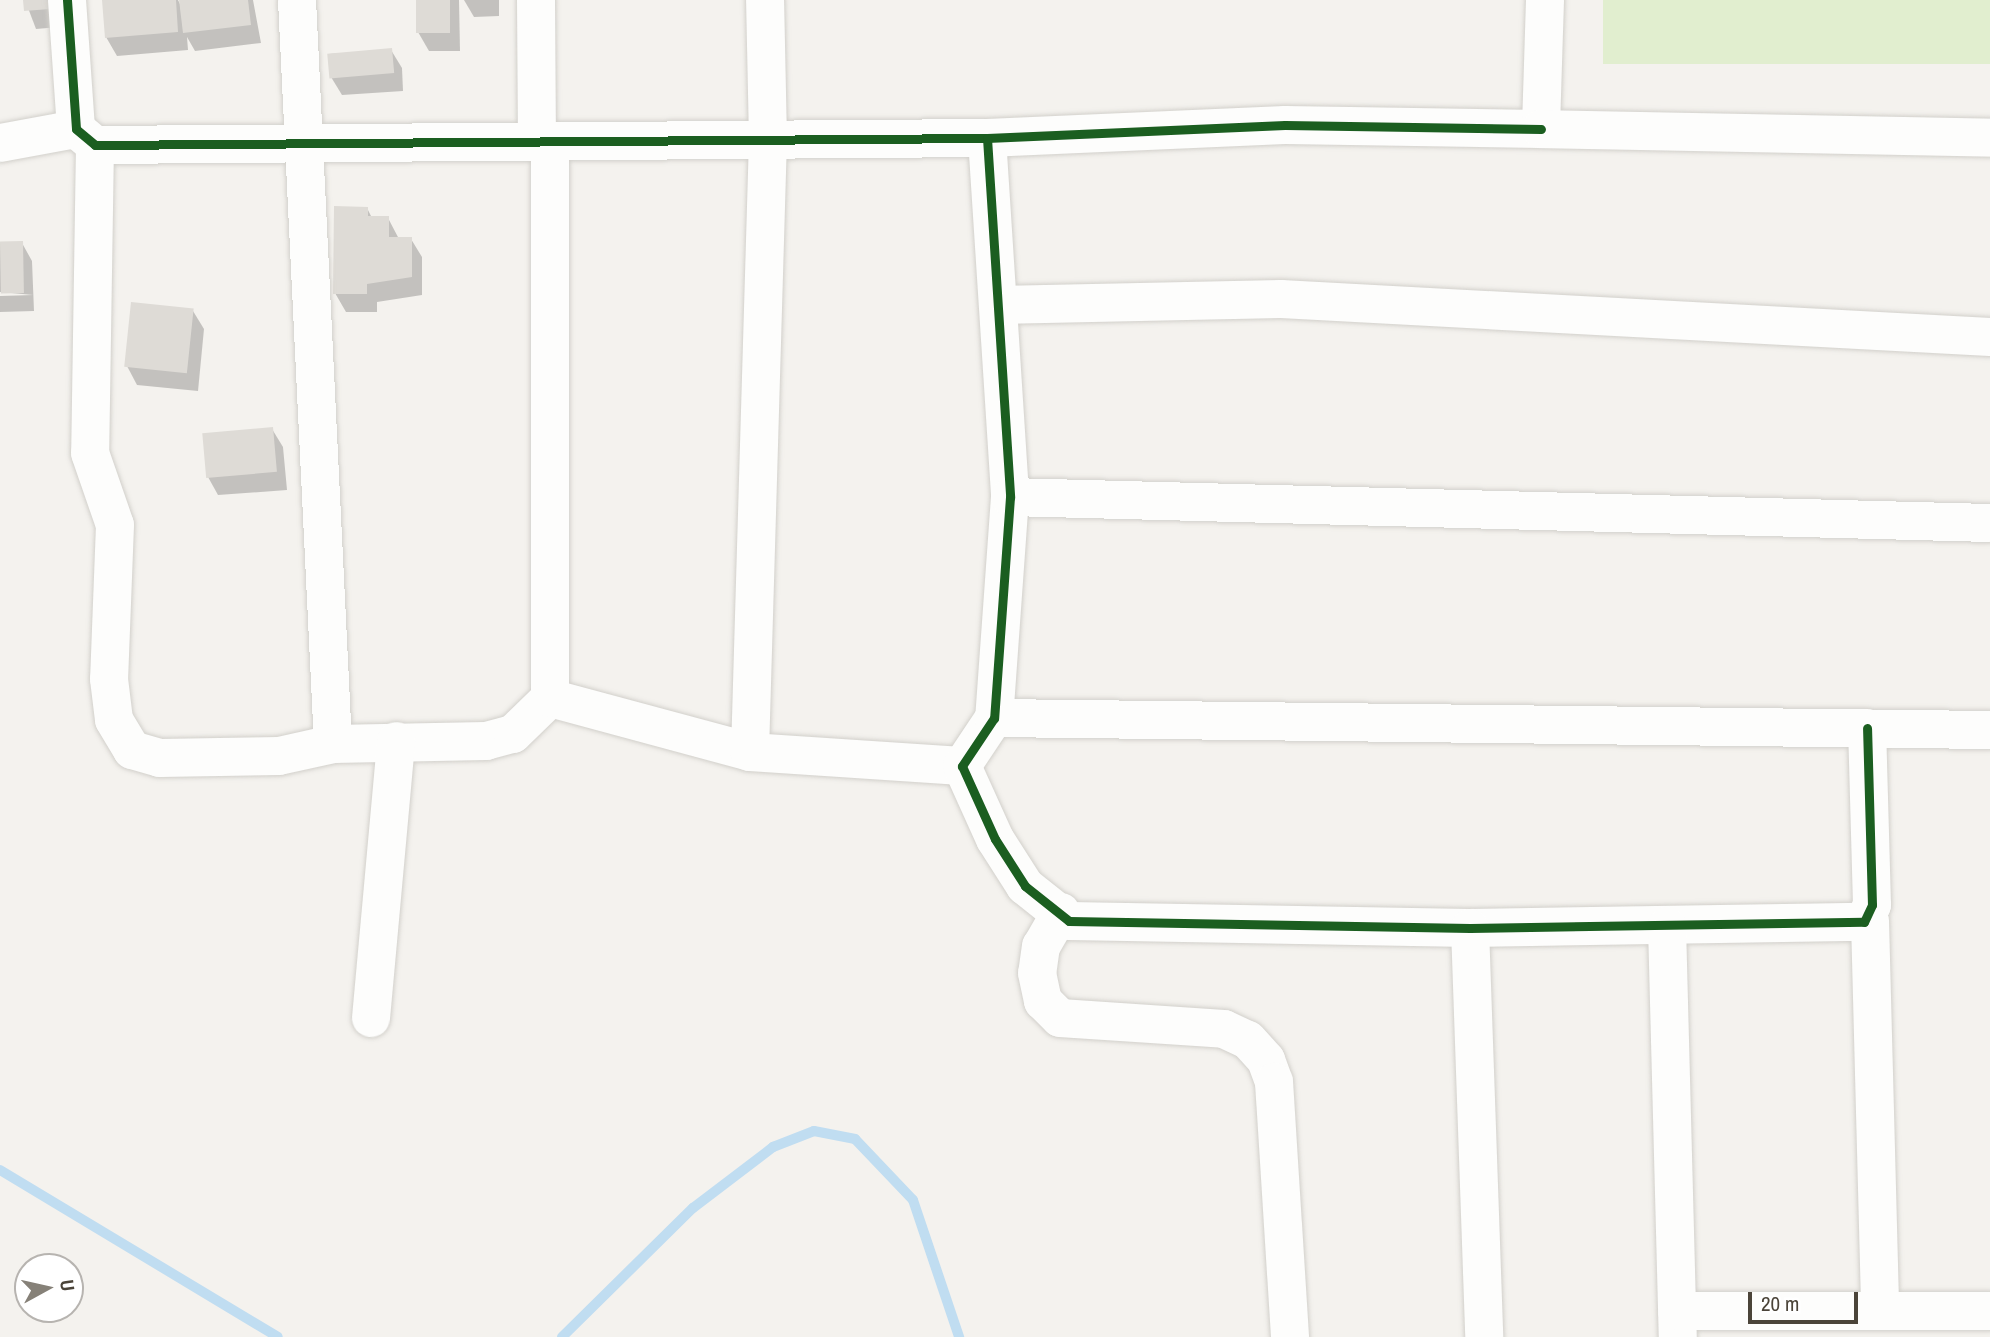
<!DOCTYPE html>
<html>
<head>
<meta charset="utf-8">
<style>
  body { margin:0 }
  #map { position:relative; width:1990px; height:1337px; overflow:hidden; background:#f4f2ee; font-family:"Archivo Narrow",sans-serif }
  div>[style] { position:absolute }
  .green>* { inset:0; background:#e1eecf; transform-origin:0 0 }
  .shadow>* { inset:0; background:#0003 }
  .stream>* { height:10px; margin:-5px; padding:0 5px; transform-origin:5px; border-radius:5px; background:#c0ddf1 }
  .building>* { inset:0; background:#dedbd6; transform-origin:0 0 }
  .roads { filter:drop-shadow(0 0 2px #d2d0cb) drop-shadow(0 0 2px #d2d0cb) }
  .minor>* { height:38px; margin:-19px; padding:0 19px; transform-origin:19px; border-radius:19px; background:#fdfdfc }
  .cycleway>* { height:9px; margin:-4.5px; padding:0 4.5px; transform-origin:4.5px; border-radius:4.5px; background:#1b5e20 }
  span { translate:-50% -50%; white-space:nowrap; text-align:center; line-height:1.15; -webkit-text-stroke:5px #fff; paint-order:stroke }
  .north { position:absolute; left:14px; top:1253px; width:70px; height:70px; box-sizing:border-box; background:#fff; border:2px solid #b7b4b0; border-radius:50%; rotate:82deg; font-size:19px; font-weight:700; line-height:28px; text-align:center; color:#4b4439 }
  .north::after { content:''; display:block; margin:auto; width:24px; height:32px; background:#868178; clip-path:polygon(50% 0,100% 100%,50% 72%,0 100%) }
  .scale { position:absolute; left:1748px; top:1292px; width:110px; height:32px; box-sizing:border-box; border:4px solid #4b4439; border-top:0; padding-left:9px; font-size:21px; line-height:24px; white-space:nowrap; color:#4b4439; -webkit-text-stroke:5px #fff; paint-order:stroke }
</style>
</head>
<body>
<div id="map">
  <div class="green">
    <div style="left:1603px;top:0;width:387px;height:64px"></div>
  </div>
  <div class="shadow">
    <div style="clip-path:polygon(25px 0,57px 0,59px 27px,36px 29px)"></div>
    <div style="clip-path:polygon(104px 0,178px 0,181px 6px,181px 0,253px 0,261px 43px,195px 51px,187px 37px,188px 50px,117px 56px,106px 37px)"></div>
    <div style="clip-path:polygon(417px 0,459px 0,460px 51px,429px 51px,418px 32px)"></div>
    <div style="clip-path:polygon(464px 0,499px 0,499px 16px,474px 17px)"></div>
    <div style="clip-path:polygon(391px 50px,402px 68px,403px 91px,342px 95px,331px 77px,329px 54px)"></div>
    <div style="clip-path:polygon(367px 208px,372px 218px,388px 218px,399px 239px,411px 239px,422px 257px,422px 295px,377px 302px,377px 312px,346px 312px,335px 293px)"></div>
    <div style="clip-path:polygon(0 243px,22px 243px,32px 261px,34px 311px,0 312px,0 296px,33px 295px,0 292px)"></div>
    <div style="clip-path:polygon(193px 311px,204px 329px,198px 391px,137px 385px,127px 366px)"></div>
    <div style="clip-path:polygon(272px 429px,283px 447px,287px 490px,218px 495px,208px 477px)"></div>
  </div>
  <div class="stream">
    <div style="left:0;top:1170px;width:324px;rotate:31deg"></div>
    <div style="left:562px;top:1337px;width:184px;rotate:-44.6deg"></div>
    <div style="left:693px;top:1208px;width:101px;rotate:-37.3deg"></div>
    <div style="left:773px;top:1147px;width:44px;rotate:-21.3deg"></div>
    <div style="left:814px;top:1131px;width:42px;rotate:11deg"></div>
    <div style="left:855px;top:1139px;width:84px;rotate:46.4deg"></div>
    <div style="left:913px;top:1200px;width:145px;rotate:71.4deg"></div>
  </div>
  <div class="building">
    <div style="clip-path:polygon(23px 0,49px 0,50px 9px,24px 11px)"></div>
    <div style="clip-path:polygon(102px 0,176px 0,178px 32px,105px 38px)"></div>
    <div style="clip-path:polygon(179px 0,248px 0,251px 25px,183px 33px)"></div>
    <div style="left:416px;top:0;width:34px;height:33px"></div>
    <div style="left:392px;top:48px;width:25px;height:65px;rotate:85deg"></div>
    <div style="clip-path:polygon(334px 206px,368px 207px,368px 216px,389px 216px,389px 237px,412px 237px,412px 277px,367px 284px,367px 294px,333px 294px)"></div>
    <div style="left:23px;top:241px;width:52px;height:23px;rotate:89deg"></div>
    <div style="left:131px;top:302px;width:63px;height:65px;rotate:6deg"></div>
    <div style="left:273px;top:427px;width:45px;height:71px;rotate:85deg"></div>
  </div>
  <div class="roads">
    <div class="minor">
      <div style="left:67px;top:0;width:129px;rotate:86deg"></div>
      <div style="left:76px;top:129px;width:25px;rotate:40deg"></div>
      <div style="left:95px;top:145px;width:892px;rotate:-0.45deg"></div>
      <div style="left:987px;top:138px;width:298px;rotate:-2.5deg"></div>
      <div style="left:1285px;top:125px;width:256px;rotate:0.9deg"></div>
      <div style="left:297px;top:0;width:745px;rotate:87.23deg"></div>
      <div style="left:333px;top:744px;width:153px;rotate:-1.1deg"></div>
      <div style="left:486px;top:741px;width:28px;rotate:-15deg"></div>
      <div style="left:513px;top:734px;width:52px;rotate:-44.2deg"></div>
      <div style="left:550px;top:698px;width:207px;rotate:15.1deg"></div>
      <div style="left:750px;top:752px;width:212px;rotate:3.8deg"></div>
      <div style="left:536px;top:0;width:141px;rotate:89.6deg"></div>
      <div style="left:1545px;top:0;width:129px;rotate:91.8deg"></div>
      <div style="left:1541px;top:129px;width:449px;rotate:1.1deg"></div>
      <div style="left:987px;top:138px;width:360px;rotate:86.3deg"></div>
      <div style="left:1010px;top:497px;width:222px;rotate:94.1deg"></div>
      <div style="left:994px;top:718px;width:58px;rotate:123.7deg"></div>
      <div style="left:962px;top:766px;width:80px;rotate:65.7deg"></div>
      <div style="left:995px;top:839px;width:56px;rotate:57.4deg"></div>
      <div style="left:1025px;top:886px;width:56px;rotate:38.5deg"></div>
      <div style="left:1069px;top:921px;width:401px;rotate:1deg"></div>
      <div style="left:1470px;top:928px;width:394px;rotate:-0.9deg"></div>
      <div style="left:1864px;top:922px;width:19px;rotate:-65deg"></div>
      <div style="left:1872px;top:905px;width:177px;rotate:-91.6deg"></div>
      <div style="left:550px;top:141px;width:557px;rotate:90deg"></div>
      <div style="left:0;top:143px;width:77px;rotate:-10.4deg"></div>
      <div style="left:95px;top:145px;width:308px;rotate:90.9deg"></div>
      <div style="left:90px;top:453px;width:76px;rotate:70.9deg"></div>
      <div style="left:115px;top:525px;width:154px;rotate:92.2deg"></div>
      <div style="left:109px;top:679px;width:41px;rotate:83deg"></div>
      <div style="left:114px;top:720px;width:35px;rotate:59deg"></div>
      <div style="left:132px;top:750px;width:29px;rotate:16deg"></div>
      <div style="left:160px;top:758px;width:119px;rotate:-1deg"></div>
      <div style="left:279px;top:756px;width:55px;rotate:-12.5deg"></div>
      <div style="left:998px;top:305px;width:283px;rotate:-1.2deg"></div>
      <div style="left:1281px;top:299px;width:710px;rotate:3.07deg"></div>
      <div style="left:1010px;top:497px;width:980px;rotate:1.52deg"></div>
      <div style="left:994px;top:718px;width:996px;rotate:0.69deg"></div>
      <div style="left:750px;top:752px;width:612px;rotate:-88.32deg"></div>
      <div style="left:768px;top:140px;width:140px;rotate:-91.2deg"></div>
      <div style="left:1061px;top:912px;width:39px;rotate:120deg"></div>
      <div style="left:1041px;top:946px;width:27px;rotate:98deg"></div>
      <div style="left:1037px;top:973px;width:29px;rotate:78deg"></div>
      <div style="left:1043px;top:1001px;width:24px;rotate:45deg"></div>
      <div style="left:1060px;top:1018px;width:164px;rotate:3.8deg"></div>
      <div style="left:1224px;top:1029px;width:26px;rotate:25deg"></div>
      <div style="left:1248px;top:1040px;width:27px;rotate:48deg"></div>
      <div style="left:1266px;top:1060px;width:23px;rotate:70deg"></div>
      <div style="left:1274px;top:1082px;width:256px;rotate:86.4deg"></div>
      <div style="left:1870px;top:921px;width:390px;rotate:88.5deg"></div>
      <div style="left:1667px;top:926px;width:411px;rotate:88.5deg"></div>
      <div style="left:1470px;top:928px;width:409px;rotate:88deg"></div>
      <div style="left:371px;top:1018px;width:278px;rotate:-84.8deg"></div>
      <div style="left:1677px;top:1311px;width:313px"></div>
    </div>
  </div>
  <div class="cycleway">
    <div style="left:67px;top:0;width:129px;rotate:86deg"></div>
    <div style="left:76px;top:129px;width:25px;rotate:40deg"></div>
    <div style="left:95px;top:145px;width:892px;rotate:-0.45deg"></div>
    <div style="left:987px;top:138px;width:298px;rotate:-2.5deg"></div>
    <div style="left:1285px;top:125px;width:256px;rotate:0.9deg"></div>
    <div style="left:987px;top:138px;width:360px;rotate:86.3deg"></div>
    <div style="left:1010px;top:497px;width:222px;rotate:94.1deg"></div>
    <div style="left:994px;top:718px;width:58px;rotate:123.7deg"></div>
    <div style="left:962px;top:766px;width:80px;rotate:65.7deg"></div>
    <div style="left:995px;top:839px;width:56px;rotate:57.4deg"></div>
    <div style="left:1025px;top:886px;width:56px;rotate:38.5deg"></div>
    <div style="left:1069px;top:921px;width:401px;rotate:1deg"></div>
    <div style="left:1470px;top:928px;width:394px;rotate:-0.9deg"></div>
    <div style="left:1864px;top:922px;width:19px;rotate:-65deg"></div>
    <div style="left:1872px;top:905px;width:177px;rotate:-91.6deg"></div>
  </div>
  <div class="north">U</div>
  <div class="scale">20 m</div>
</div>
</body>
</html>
